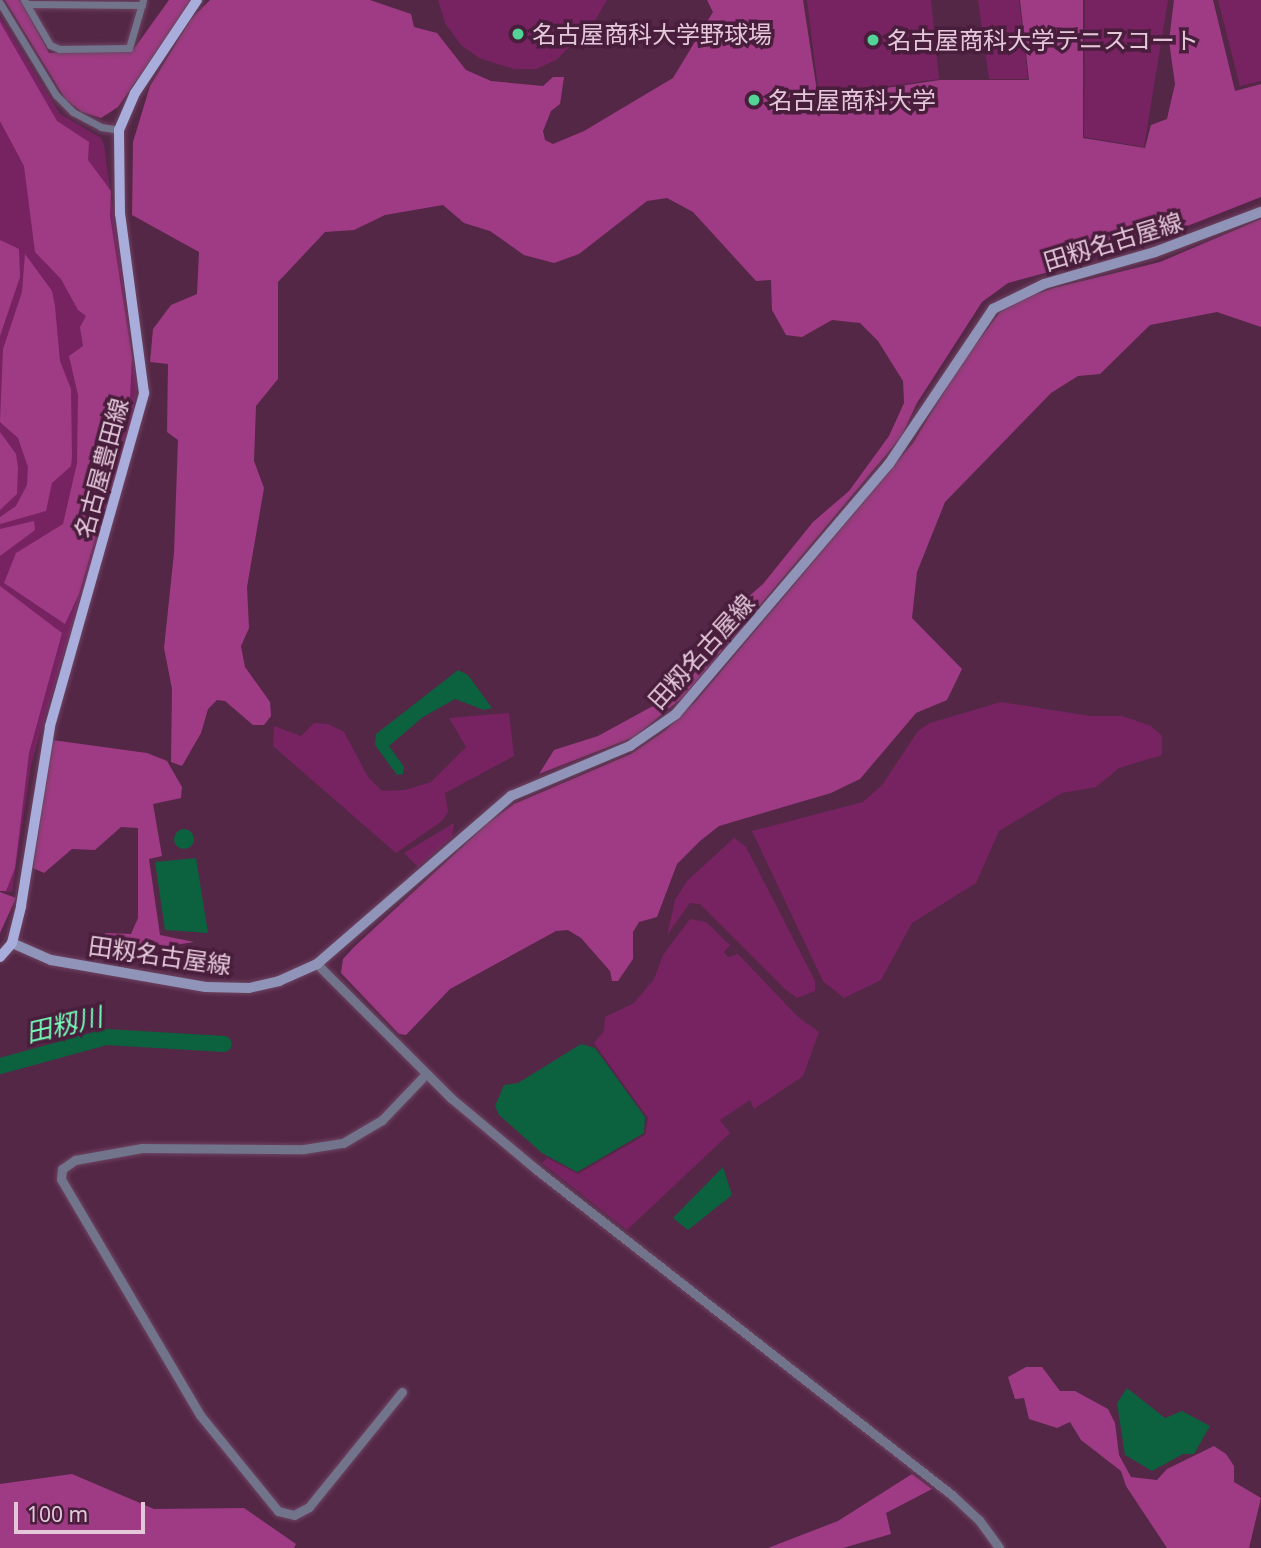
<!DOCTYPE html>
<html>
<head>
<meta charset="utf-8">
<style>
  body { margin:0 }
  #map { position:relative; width:1261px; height:1548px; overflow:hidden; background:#542747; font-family:"Noto Sans","Noto Sans JP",sans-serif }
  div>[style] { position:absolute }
  .green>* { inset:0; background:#772362 }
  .forest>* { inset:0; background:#9f3b84 }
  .water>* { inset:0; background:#0c613e }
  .round { border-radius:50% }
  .river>* { height:16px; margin:-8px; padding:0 8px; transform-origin:8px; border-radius:8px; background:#0c613e }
  .roads { filter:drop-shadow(0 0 2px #6e4461) drop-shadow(0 0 2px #6e4461) }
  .minor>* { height:7px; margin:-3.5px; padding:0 3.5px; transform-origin:3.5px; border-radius:3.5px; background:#71748b }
  .tertiary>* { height:9px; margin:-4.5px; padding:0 4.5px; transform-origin:4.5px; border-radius:4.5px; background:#71748b }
  .secondary>* { height:10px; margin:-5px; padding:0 5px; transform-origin:5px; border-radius:5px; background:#9094b9 }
  .primary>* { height:10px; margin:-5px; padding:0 5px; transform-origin:5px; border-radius:5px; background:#a8addc }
  .dots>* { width:19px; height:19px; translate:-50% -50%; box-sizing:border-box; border:4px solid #491d3c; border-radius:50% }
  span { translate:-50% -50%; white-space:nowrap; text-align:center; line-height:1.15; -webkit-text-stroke:7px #491d3c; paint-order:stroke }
  .poi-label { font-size:24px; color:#e4c8da }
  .left { translate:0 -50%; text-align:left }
  .street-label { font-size:24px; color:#e4c8da }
  .water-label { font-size:26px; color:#75fab8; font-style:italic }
  .scale { position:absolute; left:14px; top:1502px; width:131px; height:32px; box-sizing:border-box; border:4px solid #e4c8da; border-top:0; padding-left:9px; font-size:21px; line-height:24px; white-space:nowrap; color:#e4c8da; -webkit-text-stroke:5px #491d3c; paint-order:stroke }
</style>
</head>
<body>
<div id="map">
  <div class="green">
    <div style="clip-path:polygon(438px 0,607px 0,593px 24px,556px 60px,536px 69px,514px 69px,479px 58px,461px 45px,445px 23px)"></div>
    <div style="clip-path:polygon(807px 0,931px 0,939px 79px,819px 96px)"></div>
    <div style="clip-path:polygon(978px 0,1019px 0,1028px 79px,989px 79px)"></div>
    <div style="clip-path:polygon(1085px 0,1168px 0,1144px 147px,1084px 137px)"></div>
    <div style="clip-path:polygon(1218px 0,1261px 0,1261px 81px,1240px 86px)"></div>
    <div style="clip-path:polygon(0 17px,60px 114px,101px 138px,104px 145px,137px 387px,131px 427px,31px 765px,12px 892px,0 891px)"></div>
    <div style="clip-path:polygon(1001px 702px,1090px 716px,1122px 716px,1151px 726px,1162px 736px,1162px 755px,1119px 768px,1096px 787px,1062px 793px,999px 831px,976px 883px,912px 923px,881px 980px,844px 998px,823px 981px,752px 831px,863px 802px,882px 785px,918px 731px,930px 723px)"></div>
    <div style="clip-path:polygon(509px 713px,514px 756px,445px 793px,448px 812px,442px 821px,396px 853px,273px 746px,274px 726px,301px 736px,314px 723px,328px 724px,344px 732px,368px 777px,382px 791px,405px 790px,431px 782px,466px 747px,449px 718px)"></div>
    <div style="clip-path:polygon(454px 823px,452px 837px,418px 867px,404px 853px)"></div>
    <div style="clip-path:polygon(734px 838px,746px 847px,815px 981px,815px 991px,797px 998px,786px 990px,700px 904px,690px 903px,667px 935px,675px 900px,687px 881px)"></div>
    <div style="clip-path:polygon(690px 919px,706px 922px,730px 945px,724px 952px,728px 957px,738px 954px,798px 1017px,819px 1032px,803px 1076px,754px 1109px,750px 1100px,720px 1120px,730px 1133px,627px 1230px,542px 1163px,547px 1158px,578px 1174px,645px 1135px,648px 1118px,594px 1043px,604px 1031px,605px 1017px,634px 1003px,654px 979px,663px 955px)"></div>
  </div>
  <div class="forest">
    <div style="clip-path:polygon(5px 0,20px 0,49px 53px,133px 50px,169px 0,192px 0,118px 107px,101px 118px,82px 112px,66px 100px)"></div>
    <div style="clip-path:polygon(210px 0,370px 0,411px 14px,414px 27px,437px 33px,466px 70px,491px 81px,543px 86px,553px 77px,564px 77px,560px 104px,551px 111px,543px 131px,545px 140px,553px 144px,584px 131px,673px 78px,713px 12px,707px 0,803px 0,818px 98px,940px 80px,1029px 80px,1020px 0,1083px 0,1083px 138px,1145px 148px,1151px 125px,1167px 119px,1175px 84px,1169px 41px,1174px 0,1213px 0,1235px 91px,1261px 84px,1261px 197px,1134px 247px,1097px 252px,1075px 265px,1008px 283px,982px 302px,917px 403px,901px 437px,683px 697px,634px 737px,539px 774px,554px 750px,598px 736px,673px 695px,690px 669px,732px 630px,738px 606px,763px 584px,813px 522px,849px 491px,889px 436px,904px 403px,903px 381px,878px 341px,860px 323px,832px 320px,802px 337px,786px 335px,772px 310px,771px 280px,756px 281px,693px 212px,667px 198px,647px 201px,579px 254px,554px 263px,524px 255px,490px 231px,464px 223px,443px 205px,385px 215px,354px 230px,325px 232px,278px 282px,278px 379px,256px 406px,254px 461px,264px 488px,247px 587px,249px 628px,241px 646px,245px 667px,270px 702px,271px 716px,264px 725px,253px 725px,225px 701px,217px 700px,208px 709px,201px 733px,182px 766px,171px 762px,172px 689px,164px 648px,174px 553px,178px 440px,167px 432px,168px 364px,150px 362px,153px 329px,171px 305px,197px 294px,199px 252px,132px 215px,133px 142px,150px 86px,191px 19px)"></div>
    <div style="clip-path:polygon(0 22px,57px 121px,89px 142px,88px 160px,111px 191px,110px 216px,132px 357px,130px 399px,119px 456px,79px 594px,65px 624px,4px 583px,16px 553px,63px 524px,77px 463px,78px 395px,69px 356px,83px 346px,80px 327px,86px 316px,78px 310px,61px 279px,35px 252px,24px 166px,0 121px)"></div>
    <div style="clip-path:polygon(1261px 219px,1261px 327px,1217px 312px,1150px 325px,1100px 374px,1078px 376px,1051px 393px,945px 502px,917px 572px,912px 618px,962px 669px,947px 700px,916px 713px,860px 779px,831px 793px,719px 826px,700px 841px,677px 864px,657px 917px,639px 922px,633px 932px,633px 959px,618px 981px,612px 981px,610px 971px,581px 938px,568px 930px,556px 931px,450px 989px,406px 1035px,399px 1034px,341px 973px,343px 959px,354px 947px,488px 823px,514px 804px,631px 754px,666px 730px,697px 700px,913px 443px,961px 364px,1000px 312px,1024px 298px,1054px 288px,1160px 262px)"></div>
    <div style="clip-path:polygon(0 240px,19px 249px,20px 277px,0 336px)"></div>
    <div style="clip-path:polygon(25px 254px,52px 291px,55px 306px,60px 361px,71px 389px,72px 456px,71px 466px,52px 483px,46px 511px,0 524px,0 517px,16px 506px,27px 485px,28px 467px,18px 438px,0 422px,3px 349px,22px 292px)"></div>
    <div style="clip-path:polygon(0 432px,16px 454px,18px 468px,17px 494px,0 510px)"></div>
    <div style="clip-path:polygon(34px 521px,35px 530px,0 556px,0 529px)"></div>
    <div style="clip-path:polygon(0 586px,62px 633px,29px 753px,15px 868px,6px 891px,0 891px)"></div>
    <div style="clip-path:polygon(52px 740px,147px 753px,167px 761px,182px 787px,181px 798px,153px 804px,162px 856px,149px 859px,160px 935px,194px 942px,135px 951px,129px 941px,104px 942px,105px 933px,131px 934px,138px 918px,138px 828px,121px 827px,95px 850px,72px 849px,44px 873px,33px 868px)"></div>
    <div style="clip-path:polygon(0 892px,16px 898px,0 933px)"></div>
    <div style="clip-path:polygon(1026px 1367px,1042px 1367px,1060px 1391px,1075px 1391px,1108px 1409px,1115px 1423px,1119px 1455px,1131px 1477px,1157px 1480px,1167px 1469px,1214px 1446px,1226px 1454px,1234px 1466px,1234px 1482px,1261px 1498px,1249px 1548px,1167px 1548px,1126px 1486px,1121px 1471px,1081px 1440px,1070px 1422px,1057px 1428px,1029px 1419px,1024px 1398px,1015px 1399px,1008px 1377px)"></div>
    <div style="clip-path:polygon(72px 1474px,154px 1509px,244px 1508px,296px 1544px,294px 1548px,0 1548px,0 1484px)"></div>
    <div style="clip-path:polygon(912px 1474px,932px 1489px,886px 1513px,891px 1534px,843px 1548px,768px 1548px,838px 1521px)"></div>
  </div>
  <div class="water">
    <div style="clip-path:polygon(458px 670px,468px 675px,492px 708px,484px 710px,455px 699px,423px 717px,389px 746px,404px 767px,403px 774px,397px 775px,375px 745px,376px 734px)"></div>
    <div class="round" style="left:174px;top:829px;width:20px;height:20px"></div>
    <div style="clip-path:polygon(196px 858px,208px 933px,165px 930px,155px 862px)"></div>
    <div style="clip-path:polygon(581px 1044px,595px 1048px,645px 1117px,644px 1133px,577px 1172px,542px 1153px,499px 1115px,495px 1106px,504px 1085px,518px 1083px)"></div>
    <div style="clip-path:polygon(723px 1167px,732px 1195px,688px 1230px,673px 1218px)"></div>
    <div style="clip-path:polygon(1127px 1388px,1165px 1418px,1182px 1411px,1210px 1426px,1194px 1454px,1183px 1454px,1152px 1471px,1125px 1455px,1117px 1403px)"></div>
  </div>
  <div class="river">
    <div style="left:0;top:1066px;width:110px;rotate:-15.3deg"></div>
    <div style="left:106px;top:1037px;width:118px;rotate:3.4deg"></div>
  </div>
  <div class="roads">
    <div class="minor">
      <div style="left:24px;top:0;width:52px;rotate:60deg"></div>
      <div style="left:50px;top:45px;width:10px;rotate:24deg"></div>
      <div style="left:59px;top:49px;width:70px;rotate:-0.8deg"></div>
      <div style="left:129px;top:48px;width:50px;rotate:-73.7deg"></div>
      <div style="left:0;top:3px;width:108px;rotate:58.7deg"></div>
      <div style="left:56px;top:95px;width:24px;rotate:45deg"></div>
      <div style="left:73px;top:112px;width:32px;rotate:28deg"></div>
      <div style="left:101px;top:127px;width:18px;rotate:9deg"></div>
      <div style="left:27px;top:4px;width:115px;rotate:0.5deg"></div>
    </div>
    <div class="tertiary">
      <div style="left:317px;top:964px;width:190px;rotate:45deg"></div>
      <div style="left:451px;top:1098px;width:112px;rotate:39.9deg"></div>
      <div style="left:537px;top:1170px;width:527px;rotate:38.07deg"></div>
      <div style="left:952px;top:1495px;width:37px;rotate:43deg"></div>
      <div style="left:979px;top:1520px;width:34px;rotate:54deg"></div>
      <div style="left:402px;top:1392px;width:148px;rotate:129deg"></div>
      <div style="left:309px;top:1507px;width:17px;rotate:152deg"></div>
      <div style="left:294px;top:1515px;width:16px;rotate:-166deg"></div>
      <div style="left:278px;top:1511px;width:124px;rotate:-129.1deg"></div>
      <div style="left:200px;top:1415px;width:274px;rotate:-120.5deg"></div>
      <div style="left:61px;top:1179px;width:10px;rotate:-84deg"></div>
      <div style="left:62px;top:1169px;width:16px;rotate:-35deg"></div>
      <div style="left:75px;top:1160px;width:68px;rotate:-10.2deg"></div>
      <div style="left:142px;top:1148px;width:162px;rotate:0.4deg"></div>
      <div style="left:304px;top:1149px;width:39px;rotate:-9deg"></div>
      <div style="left:343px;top:1143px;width:45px;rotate:-30.5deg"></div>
      <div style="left:382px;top:1120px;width:62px;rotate:-46.3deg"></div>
    </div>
    <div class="secondary">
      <div style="left:12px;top:943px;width:43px;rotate:23.6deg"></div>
      <div style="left:51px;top:960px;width:157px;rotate:9.9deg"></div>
      <div style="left:206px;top:987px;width:43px;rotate:1.3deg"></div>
      <div style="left:249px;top:988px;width:31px;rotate:-13deg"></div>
      <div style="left:279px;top:981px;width:42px;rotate:-24.1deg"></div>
      <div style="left:317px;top:964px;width:257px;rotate:-40.9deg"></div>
      <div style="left:511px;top:796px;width:129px;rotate:-22.8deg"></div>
      <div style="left:630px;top:746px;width:56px;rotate:-34.8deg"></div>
      <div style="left:676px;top:714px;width:328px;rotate:-49.6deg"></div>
      <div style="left:889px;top:464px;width:187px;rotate:-56.1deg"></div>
      <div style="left:993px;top:309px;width:57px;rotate:-26.1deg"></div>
      <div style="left:1044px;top:284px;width:116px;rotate:-16.1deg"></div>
      <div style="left:1155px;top:252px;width:113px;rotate:-20.7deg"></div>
    </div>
    <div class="primary">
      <div style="left:0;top:957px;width:18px;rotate:-49deg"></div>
      <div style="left:12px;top:943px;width:38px;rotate:-76deg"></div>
      <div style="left:21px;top:906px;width:182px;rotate:-80.8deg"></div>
      <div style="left:50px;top:726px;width:346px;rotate:-74.2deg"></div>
      <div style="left:144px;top:393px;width:181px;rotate:-97.6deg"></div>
      <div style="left:120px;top:214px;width:84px;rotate:-90.7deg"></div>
      <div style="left:119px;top:130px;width:40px;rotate:-66.6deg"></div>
      <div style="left:135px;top:93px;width:112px;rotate:-56.3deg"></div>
    </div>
  </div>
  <div class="dots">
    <div style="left:518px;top:34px;background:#53d396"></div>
    <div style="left:873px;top:40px;background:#53d396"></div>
    <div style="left:754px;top:100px;background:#53d396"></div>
  </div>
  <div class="poi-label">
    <span class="left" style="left:532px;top:34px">名古屋商科大学野球場</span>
    <span class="left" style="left:887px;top:40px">名古屋商科大学テニスコート</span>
    <span class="left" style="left:768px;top:100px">名古屋商科大学</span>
  </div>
  <div class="street-label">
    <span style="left:1113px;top:241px;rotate:-17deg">田籾名古屋線</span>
    <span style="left:101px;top:468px;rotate:-75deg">名古屋豊田線</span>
    <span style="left:701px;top:651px;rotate:-48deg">田籾名古屋線</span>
    <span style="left:160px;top:955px;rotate:8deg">田籾名古屋線</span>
  </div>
  <div class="water-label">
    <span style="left:64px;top:1025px;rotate:-13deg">田籾川</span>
  </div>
  <div class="scale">100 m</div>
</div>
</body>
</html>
